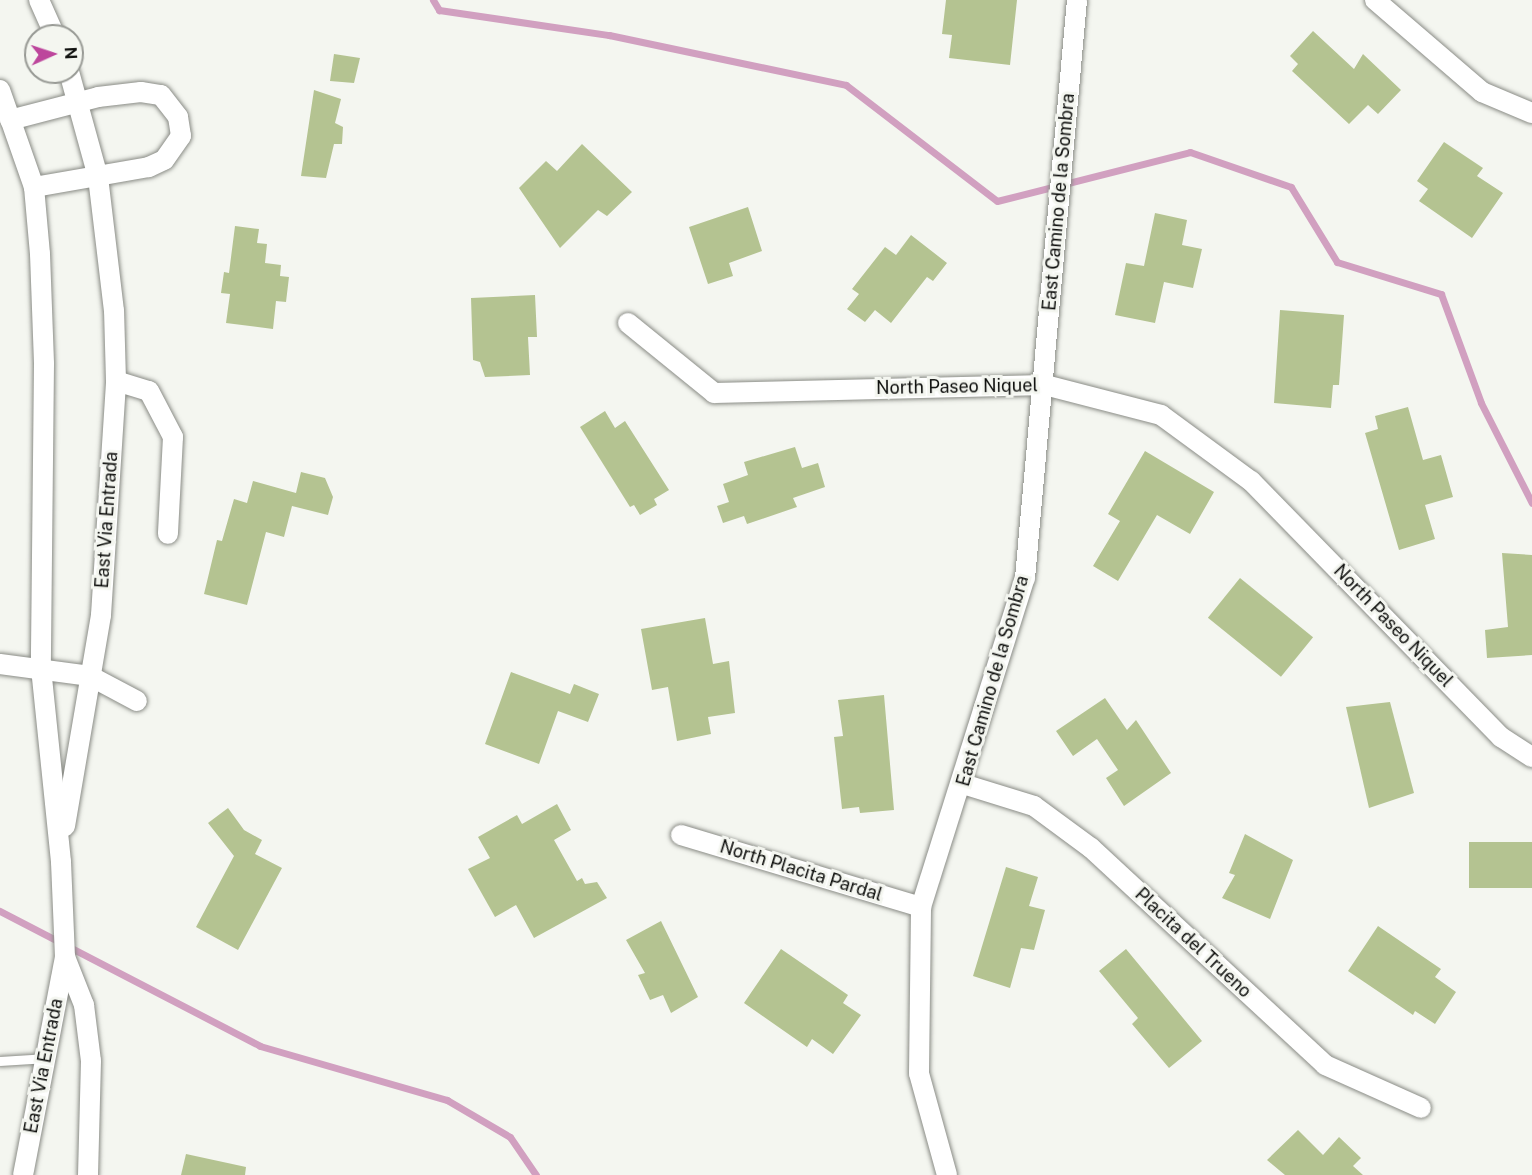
<!DOCTYPE html>
<html>
<head>
<meta charset="utf-8">
<style>
  body { margin:0 }
  #map { position:relative; width:1532px; height:1175px; overflow:hidden; background:#f4f6f0; font-family:"Public Sans",sans-serif }
  div>[style] { position:absolute }
  .stream>* { height:7px; margin:-3.5px; padding:0 3.5px; transform-origin:3.5px; border-radius:3.5px; background:#d1a0c0 }
  .building>* { inset:0; background:#b4c391; transform-origin:0 0 }
  .roads { filter:drop-shadow(0 0 2px #8a8c86) drop-shadow(0 0 2px #8a8c86) }
  .lane>* { height:9px; margin:-4.5px; padding:0 4.5px; transform-origin:4.5px; border-radius:4.5px; background:#fff }
  .street>* { height:20px; margin:-10px; padding:0 10px; transform-origin:10px; border-radius:10px; background:#fff }
  span { translate:-50% -50%; white-space:nowrap; text-align:center; line-height:1.15; -webkit-text-stroke:6px #f4f6f0; paint-order:stroke }
  .street-label { font-size:18px; color:#0e0f0d }
  .north { position:absolute; left:24px; top:24px; width:60px; height:60px; box-sizing:border-box; background:#f4f6f0; border:2px solid #989a95; border-radius:50%; rotate:87deg; font-size:16px; font-weight:700; line-height:24px; text-align:center; color:#0e0f0d }
  .north::after { content:''; display:block; margin:auto; width:21px; height:27px; background:#bd469c; clip-path:polygon(50% 0,100% 100%,50% 72%,0 100%) }
</style>
</head>
<body>
<div id="map">
  <div class="stream">
    <div style="left:433px;top:0;width:12px;rotate:59deg"></div>
    <div style="left:439px;top:10px;width:172px;rotate:8.4deg"></div>
    <div style="left:609px;top:35px;width:242px;rotate:11.9deg"></div>
    <div style="left:846px;top:85px;width:190px;rotate:37.5deg"></div>
    <div style="left:997px;top:201px;width:199px;rotate:-14.2deg"></div>
    <div style="left:1190px;top:152px;width:107px;rotate:19.1deg"></div>
    <div style="left:1291px;top:187px;width:88px;rotate:58.5deg"></div>
    <div style="left:1337px;top:262px;width:109px;rotate:17.1deg"></div>
    <div style="left:1441px;top:294px;width:116px;rotate:69.8deg"></div>
    <div style="left:1481px;top:403px;width:112px;rotate:63deg"></div>
    <div style="left:0;top:911px;width:293px;rotate:27.4deg"></div>
    <div style="left:260px;top:1046px;width:195px;rotate:16.1deg"></div>
    <div style="left:447px;top:1100px;width:73px;rotate:30.4deg"></div>
    <div style="left:510px;top:1137px;width:46px;rotate:55.6deg"></div>
  </div>
  <div class="building">
    <div style="clip-path:polygon(946px 0,1017px 0,1010px 65px,949px 58px,952px 35px,942px 34px)"></div>
    <div style="clip-path:polygon(1313px 31px,1354px 69px,1363px 54px,1401px 90px,1378px 114px,1368px 105px,1349px 124px,1292px 71px,1298px 64px,1290px 56px)"></div>
    <div style="clip-path:polygon(334px 54px,360px 58px,354px 83px,330px 81px)"></div>
    <div style="clip-path:polygon(314px 90px,341px 99px,335px 123px,343px 127px,342px 144px,334px 144px,326px 178px,301px 176px)"></div>
    <div style="clip-path:polygon(1444px 142px,1483px 168px,1477px 176px,1503px 193px,1472px 238px,1419px 201px,1428px 189px,1417px 181px)"></div>
    <div style="clip-path:polygon(582px 144px,632px 192px,607px 216px,598px 210px,560px 248px,519px 188px,546px 161px,557px 171px)"></div>
    <div style="clip-path:polygon(748px 207px,762px 251px,729px 263px,733px 276px,708px 284px,689px 227px)"></div>
    <div style="clip-path:polygon(1155px 213px,1187px 220px,1182px 245px,1202px 249px,1193px 288px,1164px 282px,1155px 323px,1115px 315px,1126px 263px,1144px 266px)"></div>
    <div style="clip-path:polygon(235px 226px,259px 229px,257px 243px,267px 244px,265px 263px,281px 265px,280px 276px,289px 277px,286px 302px,276px 301px,273px 329px,226px 323px,230px 294px,221px 293px,224px 272px,229px 273px)"></div>
    <div style="clip-path:polygon(911px 235px,947px 263px,933px 281px,927px 277px,891px 323px,875px 310px,865px 322px,847px 309px,859px 294px,852px 289px,885px 247px,896px 255px)"></div>
    <div style="clip-path:polygon(535px 295px,537px 337px,528px 337px,530px 375px,485px 377px,480px 362px,473px 360px,471px 298px)"></div>
    <div style="clip-path:polygon(1280px 310px,1344px 315px,1339px 385px,1333px 385px,1331px 408px,1274px 403px)"></div>
    <div style="clip-path:polygon(1408px 407px,1423px 460px,1441px 455px,1453px 497px,1425px 505px,1435px 539px,1399px 550px,1365px 433px,1378px 429px,1375px 416px)"></div>
    <div style="clip-path:polygon(605px 411px,615px 428px,625px 421px,669px 490px,654px 499px,657px 505px,640px 515px,634px 505px,630px 507px,580px 427px)"></div>
    <div style="clip-path:polygon(795px 447px,802px 468px,818px 463px,825px 487px,793px 498px,797px 507px,747px 524px,744px 516px,723px 523px,717px 506px,729px 502px,723px 484px,748px 475px,744px 462px)"></div>
    <div style="clip-path:polygon(1145px 451px,1214px 492px,1190px 534px,1157px 515px,1118px 581px,1093px 566px,1120px 521px,1108px 514px)"></div>
    <div style="clip-path:polygon(301px 472px,325px 478px,333px 497px,328px 515px,292px 506px,284px 537px,266px 532px,247px 605px,204px 594px,217px 540px,222px 541px,234px 499px,247px 503px,253px 481px,296px 493px)"></div>
    <div style="clip-path:polygon(1502px 553px,1532px 555px,1532px 655px,1487px 658px,1485px 630px,1508px 627px)"></div>
    <div style="left:1240px;top:578px;width:94px;height:51px;rotate:39deg"></div>
    <div style="clip-path:polygon(705px 618px,713px 664px,729px 661px,735px 713px,708px 717px,711px 734px,677px 741px,668px 687px,652px 690px,641px 629px)"></div>
    <div style="clip-path:polygon(511px 672px,570px 694px,574px 684px,599px 694px,588px 722px,558px 711px,539px 764px,485px 744px)"></div>
    <div style="clip-path:polygon(884px 695px,894px 810px,860px 813px,859px 807px,842px 809px,834px 737px,843px 736px,838px 700px)"></div>
    <div style="clip-path:polygon(1105px 698px,1127px 730px,1136px 720px,1171px 773px,1124px 806px,1106px 778px,1118px 770px,1097px 739px,1073px 756px,1056px 731px)"></div>
    <div style="clip-path:polygon(1390px 702px,1414px 793px,1369px 808px,1346px 707px)"></div>
    <div style="clip-path:polygon(557px 804px,571px 830px,554px 840px,577px 881px,582px 878px,585px 884px,597px 882px,607px 898px,534px 938px,516px 905px,495px 917px,468px 869px,490px 858px,478px 837px,517px 815px,522px 824px)"></div>
    <div style="clip-path:polygon(228px 808px,244px 830px,262px 840px,255px 854px,282px 868px,238px 950px,196px 927px,234px 856px,208px 823px)"></div>
    <div style="clip-path:polygon(1245px 834px,1293px 860px,1270px 919px,1222px 898px,1235px 875px,1229px 873px)"></div>
    <div style="left:1532px;top:842px;width:46px;height:63px;rotate:90deg"></div>
    <div style="clip-path:polygon(1006px 867px,1038px 877px,1029px 906px,1045px 910px,1034px 950px,1021px 948px,1010px 988px,973px 976px)"></div>
    <div style="clip-path:polygon(661px 921px,698px 997px,671px 1013px,663px 995px,650px 1000px,638px 975px,645px 973px,626px 940px)"></div>
    <div style="clip-path:polygon(1378px 926px,1441px 969px,1435px 977px,1456px 992px,1435px 1024px,1415px 1011px,1413px 1015px,1348px 971px)"></div>
    <div style="clip-path:polygon(781px 949px,848px 995px,843px 1003px,861px 1015px,833px 1054px,812px 1039px,807px 1047px,744px 1003px)"></div>
    <div style="clip-path:polygon(1126px 949px,1202px 1041px,1169px 1068px,1132px 1024px,1138px 1018px,1099px 971px)"></div>
    <div style="clip-path:polygon(1298px 1130px,1323px 1155px,1339px 1137px,1361px 1158px,1353px 1166px,1363px 1175px,1285px 1175px,1267px 1160px)"></div>
    <div style="clip-path:polygon(186px 1154px,246px 1167px,245px 1175px,181px 1175px)"></div>
  </div>
  <div class="roads">
    <div class="lane">
      <div style="left:0;top:1061px;width:47px;rotate:-3.7deg"></div>
    </div>
    <div class="street">
      <div style="left:39px;top:0;width:39px;rotate:66deg"></div>
      <div style="left:1375px;top:0;width:141px;rotate:40.7deg"></div>
      <div style="left:1482px;top:92px;width:54px;rotate:22.8deg"></div>
      <div style="left:0;top:90px;width:103px;rotate:70.7deg"></div>
      <div style="left:34px;top:187px;width:67px;rotate:84.9deg"></div>
      <div style="left:40px;top:254px;width:110px;rotate:87.9deg"></div>
      <div style="left:44px;top:364px;width:304px;rotate:90.6deg"></div>
      <div style="left:41px;top:668px;width:195px;rotate:84.1deg"></div>
      <div style="left:61px;top:862px;width:95px;rotate:87.6deg"></div>
      <div style="left:65px;top:957px;width:222px;rotate:100.9deg"></div>
      <div style="left:10px;top:120px;width:91px;rotate:-14.6deg"></div>
      <div style="left:98px;top:97px;width:43px;rotate:-6.6deg"></div>
      <div style="left:141px;top:92px;width:20px;rotate:9deg"></div>
      <div style="left:161px;top:95px;width:28px;rotate:52deg"></div>
      <div style="left:178px;top:117px;width:19px;rotate:81deg"></div>
      <div style="left:181px;top:136px;width:29px;rotate:125deg"></div>
      <div style="left:164px;top:160px;width:17px;rotate:155deg"></div>
      <div style="left:149px;top:167px;width:117px;rotate:170.1deg"></div>
      <div style="left:628px;top:323px;width:111px;rotate:39.1deg"></div>
      <div style="left:714px;top:393px;width:331px;rotate:-1.4deg"></div>
      <div style="left:1045px;top:385px;width:120px;rotate:14.5deg"></div>
      <div style="left:1161px;top:415px;width:112px;rotate:36.3deg"></div>
      <div style="left:1251px;top:481px;width:358px;rotate:45.7deg"></div>
      <div style="left:1501px;top:737px;width:37px;rotate:33deg"></div>
      <div style="left:116px;top:381px;width:34px;rotate:17deg"></div>
      <div style="left:149px;top:391px;width:52px;rotate:62.4deg"></div>
      <div style="left:173px;top:437px;width:97px;rotate:93deg"></div>
      <div style="left:0;top:664px;width:91px;rotate:7.6deg"></div>
      <div style="left:90px;top:676px;width:53px;rotate:28deg"></div>
      <div style="left:963px;top:784px;width:74px;rotate:17.2deg"></div>
      <div style="left:1034px;top:806px;width:71px;rotate:36.4deg"></div>
      <div style="left:1091px;top:848px;width:319px;rotate:42.8deg"></div>
      <div style="left:1325px;top:1065px;width:105px;rotate:24.1deg"></div>
      <div style="left:65px;top:826px;width:214px;rotate:-80.3deg"></div>
      <div style="left:101px;top:615px;width:234px;rotate:-86.3deg"></div>
      <div style="left:116px;top:381px;width:70px;rotate:-91.6deg"></div>
      <div style="left:114px;top:311px;width:135px;rotate:-96.8deg"></div>
      <div style="left:98px;top:177px;width:109px;rotate:-105.4deg"></div>
      <div style="left:681px;top:835px;width:251px;rotate:16.7deg"></div>
      <div style="left:65px;top:957px;width:52px;rotate:68.4deg"></div>
      <div style="left:84px;top:1005px;width:56px;rotate:82.9deg"></div>
      <div style="left:91px;top:1061px;width:114px;rotate:91.5deg"></div>
      <div style="left:947px;top:1175px;width:106px;rotate:-105.4deg"></div>
      <div style="left:919px;top:1073px;width:166px;rotate:-89.3deg"></div>
      <div style="left:921px;top:907px;width:345px;rotate:-72.5deg"></div>
      <div style="left:1025px;top:578px;width:580px;rotate:-84.86deg"></div>
    </div>
  </div>
  <div class="street-label">
    <span style="left:1059px;top:202px;rotate:-85deg">East Camino de la Sombra</span>
    <span style="left:957px;top:387px;rotate:-1deg">North Paseo Niquel</span>
    <span style="left:107px;top:520px;rotate:-86deg">East Via Entrada</span>
    <span style="left:1393px;top:626px;rotate:46deg">North Paseo Niquel</span>
    <span style="left:993px;top:681px;rotate:-74deg">East Camino de la Sombra</span>
    <span style="left:801px;top:871px;rotate:17deg">North Placita Pardal</span>
    <span style="left:1193px;top:943px;rotate:43deg">Placita del Trueno</span>
    <span style="left:44px;top:1066px;rotate:-79deg">East Via Entrada</span>
  </div>
  <div class="north">N</div>
</div>
</body>
</html>
